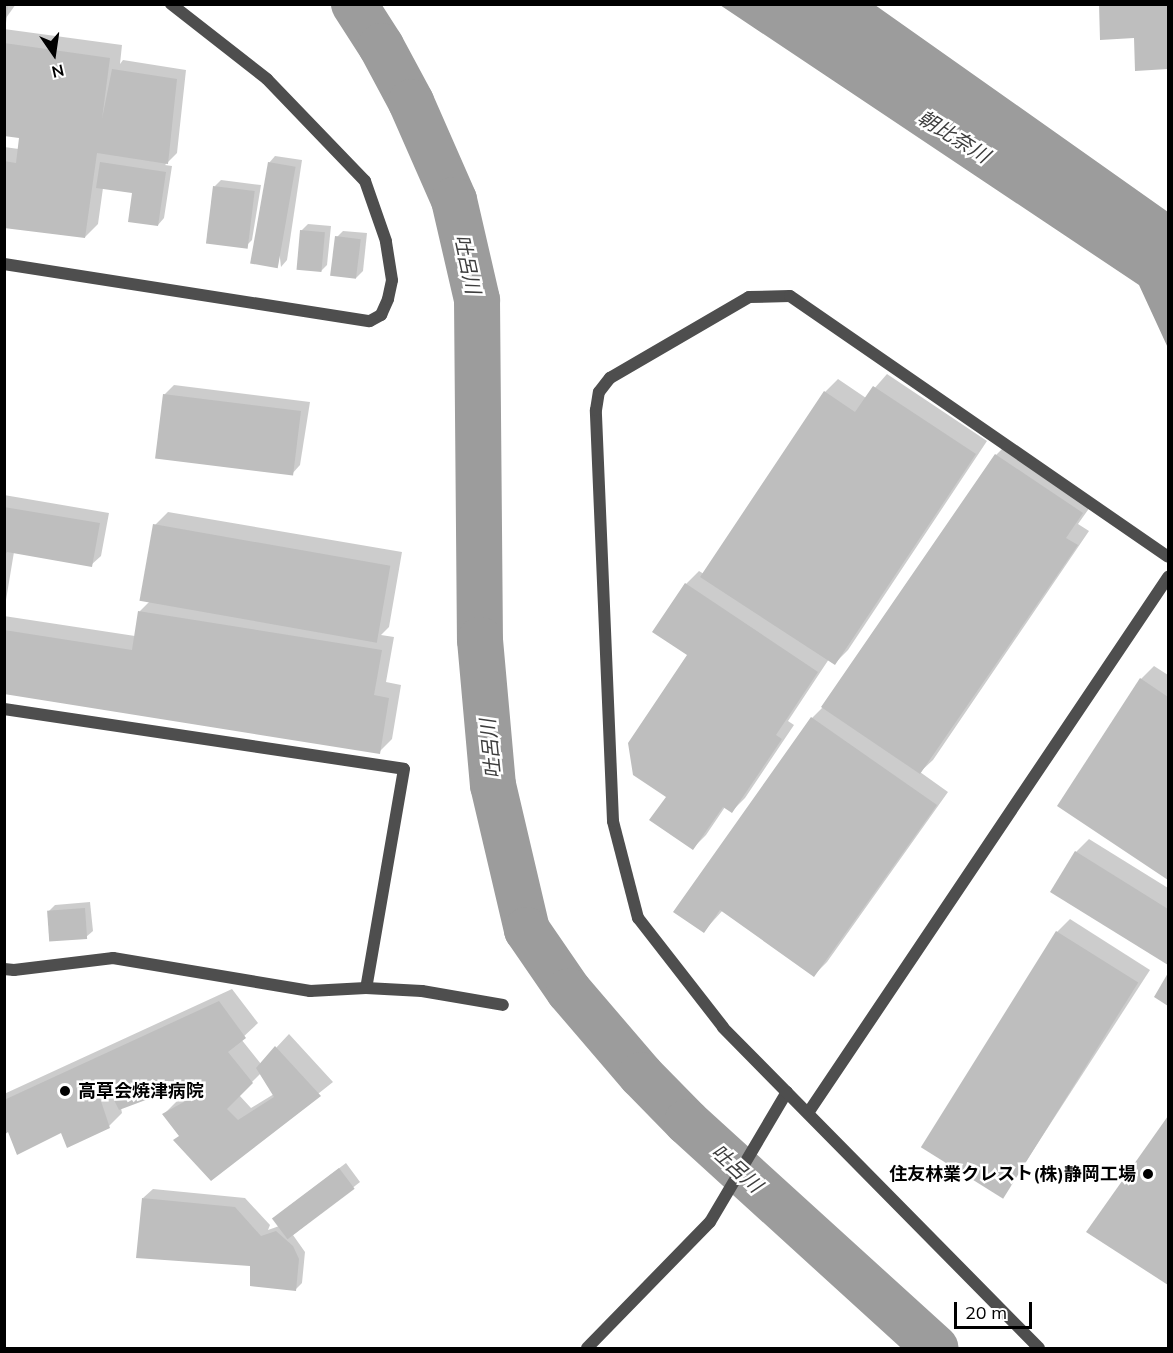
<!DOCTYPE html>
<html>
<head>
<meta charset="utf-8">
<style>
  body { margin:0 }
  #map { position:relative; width:1173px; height:1353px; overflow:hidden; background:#fff; font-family:Mulish,"Noto Sans JP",sans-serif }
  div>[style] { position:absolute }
  .water>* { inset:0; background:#9c9c9c }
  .shadow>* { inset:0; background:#0003 }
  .river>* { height:46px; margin:-23px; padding:0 23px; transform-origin:23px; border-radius:23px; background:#9c9c9c }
  .building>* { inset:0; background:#bebebe; transform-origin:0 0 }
  .minor>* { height:12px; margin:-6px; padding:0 6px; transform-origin:6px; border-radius:6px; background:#4e4e4e }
  .dots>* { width:16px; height:16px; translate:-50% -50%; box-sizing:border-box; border:3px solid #fff; border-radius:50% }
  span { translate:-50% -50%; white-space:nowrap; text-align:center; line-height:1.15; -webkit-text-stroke:5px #fff; paint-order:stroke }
  .poi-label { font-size:18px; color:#000; font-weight:700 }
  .left { translate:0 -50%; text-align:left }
  .right { translate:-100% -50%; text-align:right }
  .water-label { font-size:20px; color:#3d3d3d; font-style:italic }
  .frame { position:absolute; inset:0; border:6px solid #000; pointer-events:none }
  .north { position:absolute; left:24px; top:24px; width:60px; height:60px; -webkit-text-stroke:4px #fff; paint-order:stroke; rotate:167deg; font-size:16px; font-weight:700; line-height:24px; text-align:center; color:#000 }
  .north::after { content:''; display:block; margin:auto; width:21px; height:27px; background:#000; clip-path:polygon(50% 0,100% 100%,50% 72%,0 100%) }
  .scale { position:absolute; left:954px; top:1302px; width:78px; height:27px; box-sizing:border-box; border:3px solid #000; border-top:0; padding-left:8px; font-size:18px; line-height:21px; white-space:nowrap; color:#000; -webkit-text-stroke:4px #fff; paint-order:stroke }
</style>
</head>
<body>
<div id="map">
  <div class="water">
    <div style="clip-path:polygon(720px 5px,875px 5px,1168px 212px,1168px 348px,1139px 285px)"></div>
  </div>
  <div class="shadow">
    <div style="clip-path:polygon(4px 4px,16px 4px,6px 18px)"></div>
    <div style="clip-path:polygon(1100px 4px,1168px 4px,1168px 68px,1137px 69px,1135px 37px)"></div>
    <div style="clip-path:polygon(4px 29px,122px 45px,120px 64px,123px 60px,186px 70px,177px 153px,165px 165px,172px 166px,164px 218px,158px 225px,134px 192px,103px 188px,98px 224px,85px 237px,4px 226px,4px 147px,19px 149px,21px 136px,4px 134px)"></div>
    <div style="clip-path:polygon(275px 156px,302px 160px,287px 260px,281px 267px,269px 163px)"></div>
    <div style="clip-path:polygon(221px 180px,261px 185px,252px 240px,246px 246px,215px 186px)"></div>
    <div style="clip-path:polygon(308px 224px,331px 226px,327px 265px,321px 271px,301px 231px)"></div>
    <div style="clip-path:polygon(343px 231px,367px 233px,363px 271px,356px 278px,337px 237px)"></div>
    <div style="clip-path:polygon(887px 374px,987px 441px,848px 650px,835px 663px,829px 659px,788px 721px,794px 725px,745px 798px,732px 811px,725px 807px,706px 835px,693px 848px,668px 796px,689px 655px,654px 631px,686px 584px,699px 571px,704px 574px,825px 392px,838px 379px,866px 398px)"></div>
    <div style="clip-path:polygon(174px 385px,310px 402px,300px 465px,291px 475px,164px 395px)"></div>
    <div style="clip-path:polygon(1009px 442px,1095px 500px,1078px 524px,1089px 531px,933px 760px,920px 772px,948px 792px,827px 962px,814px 975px,723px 910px,704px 931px,812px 718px,822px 708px,996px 455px)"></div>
    <div style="clip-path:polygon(4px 495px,109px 513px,101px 556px,91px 565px,14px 552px,5px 606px)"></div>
    <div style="clip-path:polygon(168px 512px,402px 552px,389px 627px,381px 635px,394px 637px,386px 682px,401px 685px,392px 739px,379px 752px,4px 692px,4px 616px,135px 636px,140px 611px,150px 601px,155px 525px)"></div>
    <div style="clip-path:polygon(1154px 666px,1168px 675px,1168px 878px,1060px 806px,1141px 679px)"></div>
    <div style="clip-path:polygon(1089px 839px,1168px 888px,1168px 963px,1052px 891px,1076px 852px)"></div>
    <div style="clip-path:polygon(90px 902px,93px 931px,86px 937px,49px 911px,55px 905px)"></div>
    <div style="clip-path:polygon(1070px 919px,1150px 970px,1012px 1183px,999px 1196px,1057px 932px)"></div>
    <div style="clip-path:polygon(evenodd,232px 989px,258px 1023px,241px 1039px,261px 1064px,289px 1034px,333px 1082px,211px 1179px,164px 1114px,177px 1101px,202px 1087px,200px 1078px,121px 1108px,122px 1113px,109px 1126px,61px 1131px,9px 1130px,4px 1133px,4px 1094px,232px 989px,261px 1073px,274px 1094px,251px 1108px,239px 1095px,261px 1073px)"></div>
    <div style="clip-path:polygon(1168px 1118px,1168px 1283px,1089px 1231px)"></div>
    <div style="clip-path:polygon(346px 1163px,360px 1182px,293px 1235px,305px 1252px,302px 1283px,296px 1289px,143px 1198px,153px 1189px,245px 1198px,270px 1225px,268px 1230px,282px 1225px,280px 1213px)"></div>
  </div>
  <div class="river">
    <div style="left:354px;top:4px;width:50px;rotate:57.3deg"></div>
    <div style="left:381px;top:46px;width:64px;rotate:61.8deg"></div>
    <div style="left:411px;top:102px;width:107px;rotate:66.3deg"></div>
    <div style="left:454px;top:200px;width:103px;rotate:77deg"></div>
    <div style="left:477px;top:300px;width:340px;rotate:89.5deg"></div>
    <div style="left:480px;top:640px;width:146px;rotate:84.9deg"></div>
    <div style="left:493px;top:785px;width:149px;rotate:76.8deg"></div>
    <div style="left:527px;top:930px;width:74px;rotate:55.5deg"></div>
    <div style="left:569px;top:991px;width:111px;rotate:49.4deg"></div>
    <div style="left:641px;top:1075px;width:66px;rotate:45.6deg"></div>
    <div style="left:687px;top:1122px;width:336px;rotate:42.3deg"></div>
  </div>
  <div class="building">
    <div style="clip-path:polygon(4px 4px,8px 4px,6px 23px,4px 23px)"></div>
    <div style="clip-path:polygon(1099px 4px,1168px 4px,1168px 69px,1135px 71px,1134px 38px,1100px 40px)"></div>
    <div style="clip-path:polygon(4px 43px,110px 58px,102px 119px,112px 69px,177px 79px,168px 164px,97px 153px,85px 238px,4px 228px,4px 161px,16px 163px,19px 138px,4px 136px)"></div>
    <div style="clip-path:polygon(100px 162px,166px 172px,158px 226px,128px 222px,132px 193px,96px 188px)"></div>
    <div style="left:268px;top:162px;width:28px;height:103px;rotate:10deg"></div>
    <div style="left:213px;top:186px;width:42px;height:58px;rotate:7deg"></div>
    <div style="left:300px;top:230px;width:25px;height:40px;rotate:5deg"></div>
    <div style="left:335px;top:236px;width:26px;height:40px;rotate:7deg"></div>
    <div style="clip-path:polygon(873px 386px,976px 454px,835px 665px,700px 577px,824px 391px,855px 412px)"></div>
    <div style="left:163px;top:394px;width:139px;height:65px;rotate:7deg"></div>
    <div style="clip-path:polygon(995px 454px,1083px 513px,1066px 538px,1078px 545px,920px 774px,821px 707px)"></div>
    <div style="clip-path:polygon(4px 507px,100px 523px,92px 567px,7px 552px,4px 557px)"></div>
    <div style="left:153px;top:524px;width:241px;height:78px;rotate:10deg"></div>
    <div style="clip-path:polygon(685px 583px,818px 672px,776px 735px,782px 739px,732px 813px,723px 807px,693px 850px,649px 820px,666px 797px,633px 775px,628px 743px,687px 655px,652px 632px)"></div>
    <div style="clip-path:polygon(138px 611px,382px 650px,374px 695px,389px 698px,380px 754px,4px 694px,4px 630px,132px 650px)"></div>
    <div style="clip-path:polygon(1140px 678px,1168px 697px,1168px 880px,1057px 806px)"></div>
    <div style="clip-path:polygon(811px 717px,937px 805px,814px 977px,720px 910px,704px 933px,673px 912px)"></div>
    <div style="clip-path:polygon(1075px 851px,1168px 909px,1168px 965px,1050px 892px)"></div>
    <div style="left:85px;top:908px;width:31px;height:38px;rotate:86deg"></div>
    <div style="left:1056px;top:931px;width:97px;height:255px;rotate:32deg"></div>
    <div style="clip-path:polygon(1168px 973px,1168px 1006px,1154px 997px)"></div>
    <div style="clip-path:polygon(219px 1001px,246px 1038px,228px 1052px,253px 1083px,227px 1109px,238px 1120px,274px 1097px,256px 1068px,275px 1046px,321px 1096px,211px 1181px,173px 1140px,179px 1136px,162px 1114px,202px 1092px,199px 1080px,119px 1110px,109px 1090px,99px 1095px,110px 1128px,67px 1148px,61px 1133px,17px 1155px,8px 1132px,4px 1135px,4px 1100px)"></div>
    <div style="clip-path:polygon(1168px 1116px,1168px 1285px,1086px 1232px)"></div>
    <div style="left:339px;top:1168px;width:26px;height:84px;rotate:53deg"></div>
    <div style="clip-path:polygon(142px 1198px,235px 1207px,261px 1236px,276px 1231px,293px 1246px,299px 1259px,296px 1291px,250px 1286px,250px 1266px,136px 1258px)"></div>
  </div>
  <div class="minor">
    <div style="left:4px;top:264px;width:370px;rotate:8.9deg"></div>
    <div style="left:370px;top:321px;width:13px;rotate:-29deg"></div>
    <div style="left:381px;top:315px;width:17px;rotate:-66deg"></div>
    <div style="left:388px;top:299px;width:19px;rotate:-78deg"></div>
    <div style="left:392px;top:280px;width:39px;rotate:-99deg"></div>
    <div style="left:386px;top:241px;width:64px;rotate:-109.3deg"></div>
    <div style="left:365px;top:181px;width:141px;rotate:-133.9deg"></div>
    <div style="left:267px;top:79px;width:122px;rotate:-142deg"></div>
    <div style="left:4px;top:709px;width:404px;rotate:8.5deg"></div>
    <div style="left:404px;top:769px;width:222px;rotate:99.8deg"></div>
    <div style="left:4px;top:969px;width:10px;rotate:6deg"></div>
    <div style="left:14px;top:970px;width:100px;rotate:-6.9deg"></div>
    <div style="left:113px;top:958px;width:200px;rotate:9.5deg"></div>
    <div style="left:310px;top:991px;width:56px;rotate:-3.1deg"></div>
    <div style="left:366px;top:988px;width:56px;rotate:3.1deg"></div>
    <div style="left:422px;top:991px;width:82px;rotate:9.8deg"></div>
    <div style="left:808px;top:1113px;width:646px;rotate:-56.11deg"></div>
    <div style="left:587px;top:1348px;width:176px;rotate:-45.7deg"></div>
    <div style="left:710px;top:1222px;width:151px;rotate:-59.4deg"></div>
    <div style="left:1039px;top:1348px;width:450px;rotate:-134.6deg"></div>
    <div style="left:723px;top:1027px;width:138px;rotate:-127.9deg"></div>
    <div style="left:638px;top:918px;width:100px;rotate:-104.5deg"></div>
    <div style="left:613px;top:821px;width:411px;rotate:-92.4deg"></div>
    <div style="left:596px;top:410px;width:18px;rotate:-81deg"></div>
    <div style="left:599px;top:392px;width:18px;rotate:-52deg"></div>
    <div style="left:610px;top:378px;width:161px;rotate:-30.2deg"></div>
    <div style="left:749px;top:297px;width:41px;rotate:-1.4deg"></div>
    <div style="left:790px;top:296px;width:459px;rotate:34.6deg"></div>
  </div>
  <div class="dots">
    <div style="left:65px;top:1091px;background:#000"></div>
    <div style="left:1148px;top:1174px;background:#000"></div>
  </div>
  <div class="poi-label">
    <span class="left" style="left:78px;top:1091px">高草会焼津病院</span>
    <span class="right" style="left:1136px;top:1174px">住友林業クレスト(株)静岡工場</span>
  </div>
  <div class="water-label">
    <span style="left:954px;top:136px;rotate:32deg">朝比奈川</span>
    <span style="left:468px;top:264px;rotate:78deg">吐呂川</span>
    <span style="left:490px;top:749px;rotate:-96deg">吐呂川</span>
    <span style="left:737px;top:1168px;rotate:42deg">吐呂川</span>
  </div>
  <div class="frame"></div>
  <div class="north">N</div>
  <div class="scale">20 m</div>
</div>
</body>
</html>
